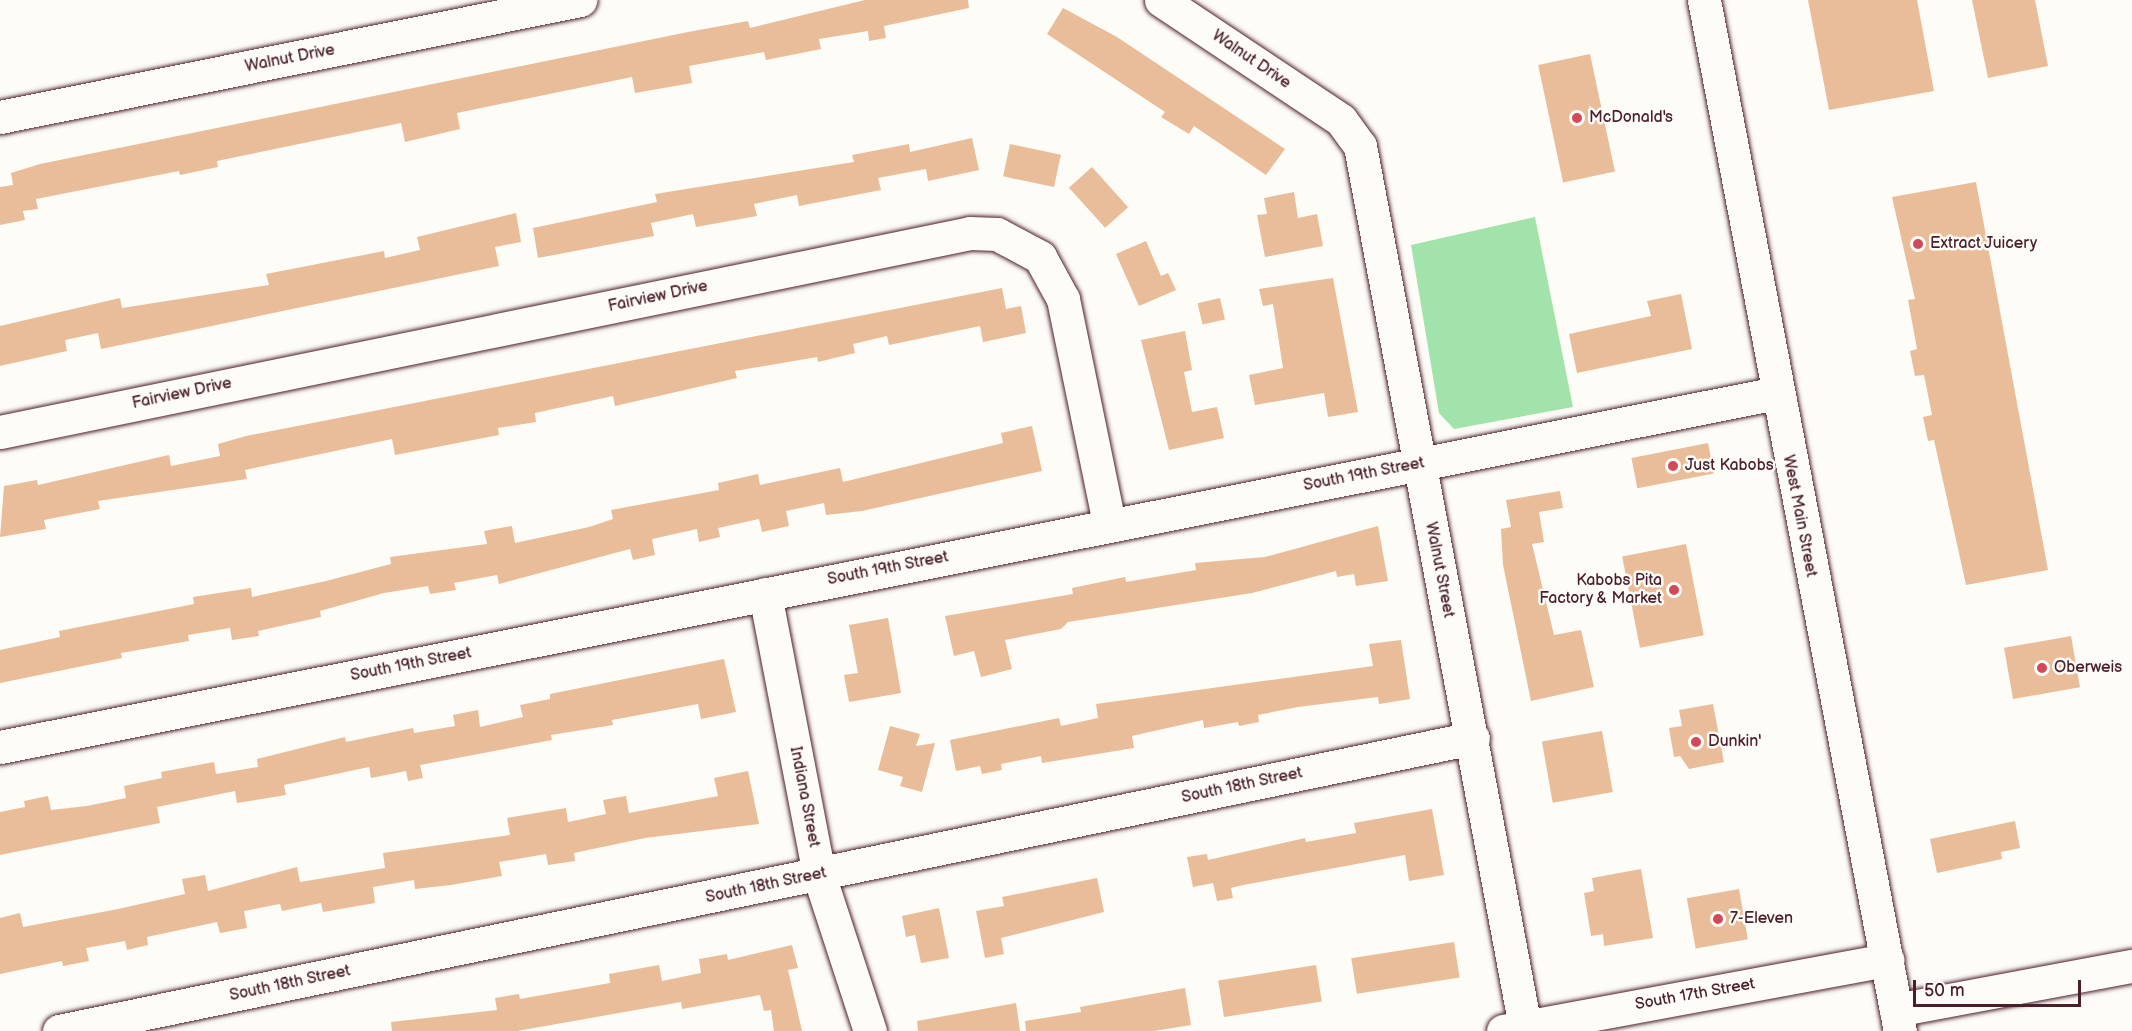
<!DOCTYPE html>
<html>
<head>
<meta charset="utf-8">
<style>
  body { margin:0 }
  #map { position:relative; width:2132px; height:1031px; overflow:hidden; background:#fdfcf7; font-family:"Balsamiq Sans",sans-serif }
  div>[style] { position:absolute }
  .green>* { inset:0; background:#a2e3ac }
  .building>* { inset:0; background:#e9bd99; transform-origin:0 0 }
  .roads { filter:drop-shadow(0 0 2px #4a1f2b) drop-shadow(0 0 2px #4a1f2b) }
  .minor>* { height:33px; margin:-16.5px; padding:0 16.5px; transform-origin:16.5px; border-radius:16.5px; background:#fdfcf7 }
  .major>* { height:33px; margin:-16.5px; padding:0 16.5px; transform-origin:16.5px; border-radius:16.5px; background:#fdfcf7 }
  .dots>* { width:16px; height:16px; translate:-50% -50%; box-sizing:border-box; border:3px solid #fdfcf7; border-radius:50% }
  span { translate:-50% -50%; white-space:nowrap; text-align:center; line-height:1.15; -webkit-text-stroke:5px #fdfcf7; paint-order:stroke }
  .street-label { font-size:16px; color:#4a1f2b }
  .poi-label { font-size:16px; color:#4a1f2b }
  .left { translate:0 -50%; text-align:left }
  .right { translate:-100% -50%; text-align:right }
  .scale { position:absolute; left:1913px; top:980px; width:168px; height:27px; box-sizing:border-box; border:3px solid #4a1f2b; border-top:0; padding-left:8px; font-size:18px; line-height:21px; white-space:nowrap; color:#4a1f2b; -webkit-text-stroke:4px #fdfcf7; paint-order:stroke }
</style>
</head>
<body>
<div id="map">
  <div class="green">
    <div style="clip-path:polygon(1535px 217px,1573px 407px,1454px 429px,1439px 413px,1411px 245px)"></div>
  </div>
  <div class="building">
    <div style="clip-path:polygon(865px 0,968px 0,969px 8px,884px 26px,886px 38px,869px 41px,868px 31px,819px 39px,821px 49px,766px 60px,764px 52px,689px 66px,692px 83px,635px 93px,632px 77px,457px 113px,460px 129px,405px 142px,401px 123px,217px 161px,218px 167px,180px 175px,179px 171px,36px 199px,38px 209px,23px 211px,25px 220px,0 225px,0 187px,13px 185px,11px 173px,40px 164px,688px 32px,748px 21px,750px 28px)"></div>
    <div style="clip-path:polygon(1808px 0,1917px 0,1934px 91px,1829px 110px)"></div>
    <div style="clip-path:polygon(1972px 0,2035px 0,2048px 66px,1988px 78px)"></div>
    <div style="clip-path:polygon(1063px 8px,1117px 37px,1285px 149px,1266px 175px,1194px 126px,1189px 134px,1161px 117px,1165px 112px,1047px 34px)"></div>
    <div style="left:1590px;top:54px;width:120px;height:53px;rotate:78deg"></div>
    <div style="clip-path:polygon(972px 138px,979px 170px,928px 181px,926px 169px,878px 178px,881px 190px,799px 206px,797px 195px,754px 204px,757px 216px,696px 227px,693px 214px,651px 223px,654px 236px,538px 258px,533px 228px,657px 202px,655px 194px,854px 162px,852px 155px,909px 144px,910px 152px)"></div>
    <div style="left:1010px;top:144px;width:52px;height:33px;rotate:12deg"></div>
    <div style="left:1092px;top:167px;width:54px;height:31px;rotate:48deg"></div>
    <div style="clip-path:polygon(1976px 182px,2048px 570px,1966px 585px,1934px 440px,1928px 441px,1923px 417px,1932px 415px,1924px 375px,1915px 376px,1910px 351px,1917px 349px,1908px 300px,1915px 299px,1892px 197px)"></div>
    <div style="clip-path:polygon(1294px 192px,1298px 218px,1317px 214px,1323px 246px,1265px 257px,1257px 215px,1267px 214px,1264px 198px)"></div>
    <div style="clip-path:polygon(516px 213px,521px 242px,495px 247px,499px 266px,101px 349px,98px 333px,65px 340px,67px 351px,0 366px,0 326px,120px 298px,122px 308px,269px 285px,266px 274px,384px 251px,385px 258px,420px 250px,417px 237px)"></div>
    <div style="clip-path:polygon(1146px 241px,1161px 276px,1168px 273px,1176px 290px,1139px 306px,1116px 254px)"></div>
    <div style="clip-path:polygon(1333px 278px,1358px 412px,1328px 417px,1324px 393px,1255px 405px,1249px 375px,1283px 368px,1273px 304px,1263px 306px,1259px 289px)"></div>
    <div style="clip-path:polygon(1002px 288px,1006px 309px,1021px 306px,1026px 333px,983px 342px,980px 326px,889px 345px,887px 336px,853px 344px,855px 353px,818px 362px,817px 357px,735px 371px,737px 378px,615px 406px,613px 396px,535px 413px,536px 422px,498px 428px,499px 435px,395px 455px,392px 439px,245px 470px,247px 479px,98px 501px,100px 509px,44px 520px,46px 529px,0 537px,4px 486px,37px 480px,38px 485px,169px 455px,171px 466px,220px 456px,218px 444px,246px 436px)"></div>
    <div style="clip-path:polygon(1681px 294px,1692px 349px,1577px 373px,1569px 334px,1651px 316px,1647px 301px)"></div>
    <div style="left:1220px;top:298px;width:22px;height:23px;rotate:77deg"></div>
    <div style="clip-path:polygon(1185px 331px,1192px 370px,1184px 372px,1192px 412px,1217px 407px,1224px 438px,1169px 450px,1141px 340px)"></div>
    <div style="clip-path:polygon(1032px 426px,1042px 471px,862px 511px,826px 515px,824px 503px,786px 511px,789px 526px,762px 532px,759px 519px,718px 528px,720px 537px,699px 542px,697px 529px,652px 539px,655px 555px,633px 560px,630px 549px,499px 584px,497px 575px,454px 583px,456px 590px,430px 594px,428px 586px,384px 593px,320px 611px,321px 617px,258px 631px,259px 636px,232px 640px,230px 628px,188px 635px,189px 641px,121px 653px,122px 658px,0 683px,0 650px,60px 637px,59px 631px,194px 604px,193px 597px,251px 588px,252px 597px,326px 581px,391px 564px,390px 557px,487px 544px,484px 531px,512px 526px,515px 543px,589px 527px,613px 519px,611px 510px,719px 490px,718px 483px,758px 474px,760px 485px,840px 468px,843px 482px,1003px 443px,1001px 433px)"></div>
    <div style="left:1708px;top:443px;width:31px;height:78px;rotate:79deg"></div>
    <div style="clip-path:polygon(1560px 491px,1563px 508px,1539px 512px,1544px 542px,1532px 544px,1554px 635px,1581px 630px,1594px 687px,1531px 701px,1503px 565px,1501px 529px,1511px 527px,1506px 500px)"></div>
    <div style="clip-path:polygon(1378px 526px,1388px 581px,1356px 586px,1354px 574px,1337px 577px,1336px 571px,1252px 593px,1068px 622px,1061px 629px,1005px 640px,1012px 669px,981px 677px,974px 651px,954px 656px,945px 616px,1073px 594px,1072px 588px,1125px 577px,1126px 582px,1196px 570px,1195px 563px,1265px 557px)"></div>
    <div style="left:1686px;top:544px;width:93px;height:65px;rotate:79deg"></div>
    <div style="clip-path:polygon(888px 618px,901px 693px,849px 702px,844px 675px,858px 673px,849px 625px)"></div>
    <div style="left:2071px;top:636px;width:52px;height:68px;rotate:80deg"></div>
    <div style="clip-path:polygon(1401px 640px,1410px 699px,1379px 704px,1378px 697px,1298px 707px,1258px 715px,1259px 722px,1239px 726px,1238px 722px,1204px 728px,1203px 720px,1132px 736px,1134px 748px,1042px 763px,1041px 756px,1001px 764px,1002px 770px,982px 774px,980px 766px,956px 771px,950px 740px,1059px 718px,1061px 726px,1098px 718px,1096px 704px,1373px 666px,1369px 644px)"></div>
    <div style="clip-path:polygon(724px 659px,736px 712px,701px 719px,698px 704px,612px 720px,613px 725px,551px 735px,552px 740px,420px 765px,423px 778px,408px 781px,406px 771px,371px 778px,369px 767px,284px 785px,286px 795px,237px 803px,235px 791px,157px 807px,160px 823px,0 855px,0 812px,25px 807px,24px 801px,48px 796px,51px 810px,87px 806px,126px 798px,124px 786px,162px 778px,161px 772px,214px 762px,216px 774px,258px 767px,257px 759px,345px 737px,346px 742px,413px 728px,414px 733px,455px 726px,453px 715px,478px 710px,480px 727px,523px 717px,520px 705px,550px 699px,550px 694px)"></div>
    <div style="clip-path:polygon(1713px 704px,1724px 762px,1689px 769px,1680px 756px,1674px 757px,1669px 728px,1682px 726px,1679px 710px)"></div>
    <div style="clip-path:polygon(890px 726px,920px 734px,916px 746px,935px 743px,922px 792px,900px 786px,903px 777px,878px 770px)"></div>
    <div style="left:1602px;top:731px;width:62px;height:61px;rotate:80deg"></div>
    <div style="clip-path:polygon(748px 771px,759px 824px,645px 838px,574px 853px,575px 861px,548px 865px,546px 854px,499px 862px,502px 876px,451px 885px,415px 889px,414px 880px,373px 887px,375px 903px,323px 912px,321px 903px,282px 911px,280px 904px,244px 911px,247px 928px,220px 933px,217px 922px,147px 937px,148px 945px,127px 950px,125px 941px,86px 948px,89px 961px,63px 966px,62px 961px,0 974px,0 918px,20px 913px,23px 927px,118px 909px,185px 894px,182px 879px,205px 875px,208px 891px,297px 867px,300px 882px,385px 868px,383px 853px,510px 835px,507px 818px,566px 808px,568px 822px,606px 814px,603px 800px,626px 796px,629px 813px,718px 796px,714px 778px)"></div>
    <div style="clip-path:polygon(1432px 809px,1444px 875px,1409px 881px,1405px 855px,1243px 885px,1231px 888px,1233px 898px,1217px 901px,1213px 883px,1193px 887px,1187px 857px,1207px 854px,1208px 860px,1305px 838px,1306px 842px,1356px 833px,1354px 823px)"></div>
    <div style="clip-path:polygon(2015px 821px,2020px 848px,2001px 852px,2002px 859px,1937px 873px,1930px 839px)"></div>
    <div style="clip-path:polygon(1641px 869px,1653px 938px,1604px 946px,1603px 934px,1591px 936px,1584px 893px,1594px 891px,1592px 878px)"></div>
    <div style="clip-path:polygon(1097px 878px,1104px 912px,1001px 938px,1004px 954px,985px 958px,976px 911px,1004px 906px,1002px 897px)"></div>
    <div style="left:1739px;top:889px;width:51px;height:53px;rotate:80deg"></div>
    <div style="clip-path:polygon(939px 908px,949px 958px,921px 963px,915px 935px,906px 937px,902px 916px)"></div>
    <div style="left:1454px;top:942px;width:36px;height:104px;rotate:81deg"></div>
    <div style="clip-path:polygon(792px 945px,798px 968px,788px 970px,802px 1031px,774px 1031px,771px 1010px,764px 1011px,760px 995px,682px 1009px,681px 1002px,517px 1031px,392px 1031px,391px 1022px,497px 1010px,495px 998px,519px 994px,520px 999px,610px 983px,609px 974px,659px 965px,662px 981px,701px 973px,699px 959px,727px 954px,728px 960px)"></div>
    <div style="left:1316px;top:965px;width:37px;height:99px;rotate:81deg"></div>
    <div style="clip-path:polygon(1185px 988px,1191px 1025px,1154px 1031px,1026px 1031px,1025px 1021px,1081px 1012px,1080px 1007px)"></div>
    <div style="clip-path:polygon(1016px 1003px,1020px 1031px,918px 1031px,917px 1021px)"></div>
  </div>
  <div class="roads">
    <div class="minor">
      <div style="left:1161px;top:0;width:216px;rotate:33.7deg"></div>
      <div style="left:1341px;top:120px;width:32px;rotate:54deg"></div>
      <div style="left:1360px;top:146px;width:896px;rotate:79.39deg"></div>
      <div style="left:0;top:117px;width:592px;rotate:-11.4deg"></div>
      <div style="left:0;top:432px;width:990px;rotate:-11.59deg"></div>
      <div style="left:970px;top:233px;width:27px;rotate:2deg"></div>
      <div style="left:997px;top:234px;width:49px;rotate:28.1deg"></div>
      <div style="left:1040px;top:257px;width:48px;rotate:61.3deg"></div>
      <div style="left:1063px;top:299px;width:230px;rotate:78.4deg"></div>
      <div style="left:765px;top:594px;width:286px;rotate:79.1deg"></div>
      <div style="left:819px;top:875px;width:164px;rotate:71.9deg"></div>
      <div style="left:0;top:747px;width:1811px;rotate:-11.27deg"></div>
      <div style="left:1896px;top:1010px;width:240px;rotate:-10.6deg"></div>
      <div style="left:59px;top:1031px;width:1444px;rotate:-11.71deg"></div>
      <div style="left:1503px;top:1031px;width:391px;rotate:-10.5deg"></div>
    </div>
    <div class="major">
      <div style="left:1704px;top:0;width:1049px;rotate:79.24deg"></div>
    </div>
  </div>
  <div class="dots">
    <div style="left:1577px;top:118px;background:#d1495b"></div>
    <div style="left:1918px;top:244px;background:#d1495b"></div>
    <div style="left:1673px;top:466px;background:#d1495b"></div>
    <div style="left:1674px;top:590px;background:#d1495b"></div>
    <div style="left:2042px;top:668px;background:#d1495b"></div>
    <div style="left:1696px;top:742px;background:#d1495b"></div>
    <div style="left:1718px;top:919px;background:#d1495b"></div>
  </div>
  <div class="street-label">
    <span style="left:290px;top:59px;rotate:-11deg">Walnut Drive</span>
    <span style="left:1251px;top:60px;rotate:34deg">Walnut Drive</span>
    <span style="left:658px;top:297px;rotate:-12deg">Fairview Drive</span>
    <span style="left:182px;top:394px;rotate:-12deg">Fairview Drive</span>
    <span style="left:1364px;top:475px;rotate:-11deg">South 19th Street</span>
    <span style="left:1799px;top:516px;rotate:79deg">West Main Street</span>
    <span style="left:888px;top:569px;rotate:-11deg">South 19th Street</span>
    <span style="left:1439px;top:570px;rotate:79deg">Walnut Street</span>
    <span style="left:411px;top:665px;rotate:-11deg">South 19th Street</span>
    <span style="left:1242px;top:786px;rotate:-12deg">South 18th Street</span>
    <span style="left:804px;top:797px;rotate:79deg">Indiana Street</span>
    <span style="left:766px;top:886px;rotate:-12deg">South 18th Street</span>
    <span style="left:290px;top:984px;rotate:-12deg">South 18th Street</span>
    <span style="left:1695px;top:995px;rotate:-10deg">South 17th Street</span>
  </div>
  <div class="poi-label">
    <span class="left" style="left:1589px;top:118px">McDonald's</span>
    <span class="left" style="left:1930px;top:244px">Extract Juicery</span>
    <span class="left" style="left:1685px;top:466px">Just Kabobs</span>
    <span class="right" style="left:1662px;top:590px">Kabobs Pita<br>Factory &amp; Market</span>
    <span class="left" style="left:2054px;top:668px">Oberweis</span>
    <span class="left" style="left:1708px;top:742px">Dunkin'</span>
    <span class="left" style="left:1730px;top:919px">7-Eleven</span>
  </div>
  <div class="scale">50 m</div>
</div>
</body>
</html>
